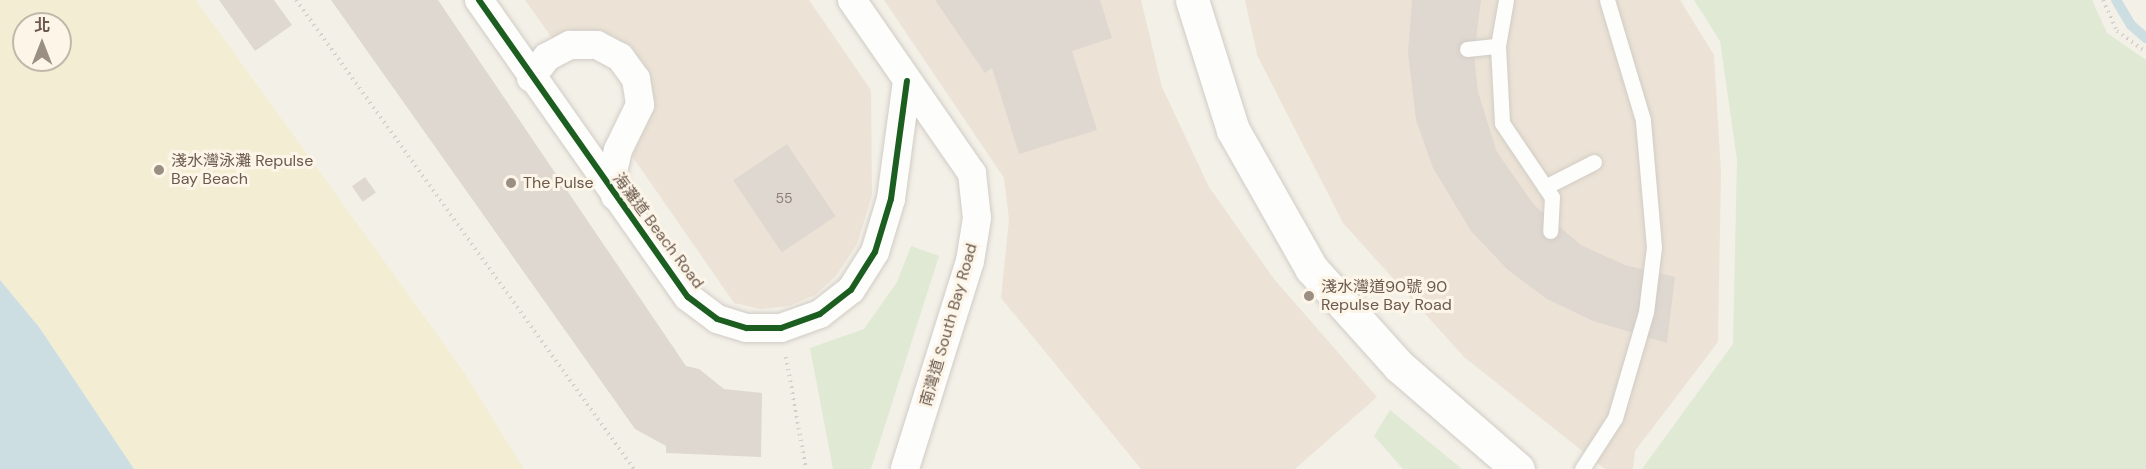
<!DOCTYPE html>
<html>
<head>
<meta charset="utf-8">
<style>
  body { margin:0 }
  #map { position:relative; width:2146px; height:469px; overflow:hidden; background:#f3f0e8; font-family:"DM Sans","Noto Sans TC",sans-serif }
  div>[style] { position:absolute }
  .residential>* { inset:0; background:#ece3d6 }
  .green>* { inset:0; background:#dfe9d4 }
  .sand>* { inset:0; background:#f3eed3 }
  .water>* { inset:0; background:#ccdee2 }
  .stream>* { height:10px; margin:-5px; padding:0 5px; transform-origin:5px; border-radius:5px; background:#ccdee2 }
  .building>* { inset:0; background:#dfd8d1; transform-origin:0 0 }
  .path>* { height:4px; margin-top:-2px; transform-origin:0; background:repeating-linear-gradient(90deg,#d4cfca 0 1.5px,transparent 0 6px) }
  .roads { filter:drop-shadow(0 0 2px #d1ccc5) drop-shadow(0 0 2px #d1ccc5) }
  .service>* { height:15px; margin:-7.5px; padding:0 7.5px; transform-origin:7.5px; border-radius:7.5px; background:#fdfdfc }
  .minor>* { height:28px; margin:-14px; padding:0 14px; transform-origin:14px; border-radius:14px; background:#fdfdfc }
  .secondary>* { height:33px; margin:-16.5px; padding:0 16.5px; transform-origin:16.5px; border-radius:16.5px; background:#fdfdfc }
  .cycleway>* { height:6px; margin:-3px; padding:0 3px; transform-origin:3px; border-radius:3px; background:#1b5e20 }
  .dots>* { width:16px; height:16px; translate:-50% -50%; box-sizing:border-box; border:3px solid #fcf5e8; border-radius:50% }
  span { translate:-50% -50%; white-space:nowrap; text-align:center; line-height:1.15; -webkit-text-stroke:6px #fcf5e8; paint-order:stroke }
  .number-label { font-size:14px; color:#8a7c70 }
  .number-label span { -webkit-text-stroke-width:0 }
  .poi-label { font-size:16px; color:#6c5a4d }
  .left { translate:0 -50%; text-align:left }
  .street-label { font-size:16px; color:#6c5a4d }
  .north { position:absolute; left:12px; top:12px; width:60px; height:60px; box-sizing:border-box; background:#fcf5e8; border:2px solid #c2b7aa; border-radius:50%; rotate:0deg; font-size:16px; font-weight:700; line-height:24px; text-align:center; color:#6c5a4d }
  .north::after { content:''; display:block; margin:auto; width:21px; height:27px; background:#9b8e83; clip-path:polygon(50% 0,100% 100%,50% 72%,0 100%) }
</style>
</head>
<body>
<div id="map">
  <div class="residential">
    <div style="clip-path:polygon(525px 0,809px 0,871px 90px,872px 195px,857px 244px,836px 276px,815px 295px,789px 306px,761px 309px,734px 303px,632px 156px,655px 107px,650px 73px,631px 46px,601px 30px,567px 30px,552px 38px)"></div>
    <div style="clip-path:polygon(884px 0,1141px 0,1162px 87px,1209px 187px,1274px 279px,1377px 397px,1295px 469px,1141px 469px,1001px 298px,1009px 220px,1004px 178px)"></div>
    <div style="clip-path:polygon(1245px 0,1680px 0,1714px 55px,1721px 173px,1718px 342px,1635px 451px,1633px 469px,1605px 469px,1464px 357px,1343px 223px,1257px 55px)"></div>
  </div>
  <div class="green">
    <div style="clip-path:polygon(1694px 0,2092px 0,2107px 33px,2146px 60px,2146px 469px,1642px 469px,1733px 344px,1737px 160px,1720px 41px)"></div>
    <div style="clip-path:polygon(911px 246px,939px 256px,871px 469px,833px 469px,810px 348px,864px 329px,897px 282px)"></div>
    <div style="clip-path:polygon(1390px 410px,1462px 469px,1403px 469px,1374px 436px)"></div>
  </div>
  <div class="sand">
    <div style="clip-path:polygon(evenodd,0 0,196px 0,462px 369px,524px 469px,134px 469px,39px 327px,0 280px,0 0,24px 24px,60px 24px,60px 60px,24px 60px,24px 24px)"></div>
  </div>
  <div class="water">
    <div style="clip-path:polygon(0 280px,39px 327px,134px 469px,0 469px)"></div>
  </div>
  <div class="stream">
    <div style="left:2116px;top:0;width:29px;rotate:59deg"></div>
    <div style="left:2131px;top:25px;width:20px;rotate:41deg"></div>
  </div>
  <div class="building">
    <div style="clip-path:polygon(219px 0,274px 0,292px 25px,255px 51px)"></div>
    <div style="clip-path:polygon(331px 0,438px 0,686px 366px,699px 369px,724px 389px,762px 393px,761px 457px,666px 453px,666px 446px,635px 429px)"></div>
    <div style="clip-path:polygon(935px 0,1100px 0,1112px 38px,1072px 51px,1097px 130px,1019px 154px,992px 68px,985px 73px)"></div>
    <div style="clip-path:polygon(1412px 0,1481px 0,1474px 55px,1478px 92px,1497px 152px,1534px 205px,1581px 245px,1625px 265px,1675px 277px,1667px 343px,1593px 321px,1547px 299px,1508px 270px,1471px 231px,1433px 168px,1416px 120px,1408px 53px)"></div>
    <div style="left:787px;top:144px;width:87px;height:65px;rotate:56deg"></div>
    <div style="left:365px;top:177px;width:19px;height:16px;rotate:55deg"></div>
  </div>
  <div class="path">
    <div style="left:296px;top:0;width:578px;rotate:54.22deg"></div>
    <div style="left:2103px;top:0;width:34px;rotate:66deg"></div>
    <div style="left:2117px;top:31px;width:36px;rotate:36deg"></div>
    <div style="left:786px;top:357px;width:114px;rotate:79.9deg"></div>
  </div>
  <div class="roads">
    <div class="service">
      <div style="left:1506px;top:0;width:47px;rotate:99.9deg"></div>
      <div style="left:1498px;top:46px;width:77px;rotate:87deg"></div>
      <div style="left:1502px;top:123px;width:89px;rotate:56deg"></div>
      <div style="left:1552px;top:197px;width:34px;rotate:93deg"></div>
      <div style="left:1467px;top:49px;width:31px;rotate:-6deg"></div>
      <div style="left:1545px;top:187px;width:55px;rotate:-27deg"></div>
      <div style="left:1582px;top:469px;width:61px;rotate:-57.1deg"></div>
      <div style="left:1615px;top:418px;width:110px;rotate:-73.7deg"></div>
      <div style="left:1646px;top:312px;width:65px;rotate:-83deg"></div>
      <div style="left:1654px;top:247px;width:127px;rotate:-95deg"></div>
      <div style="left:1643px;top:120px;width:125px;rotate:-106.7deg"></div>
    </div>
    <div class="minor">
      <div style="left:479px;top:0;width:363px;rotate:54.9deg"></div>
      <div style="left:688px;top:297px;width:36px;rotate:37deg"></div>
      <div style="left:717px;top:319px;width:31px;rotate:17deg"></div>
      <div style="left:747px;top:328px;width:34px"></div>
      <div style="left:781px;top:328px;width:41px;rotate:-19.7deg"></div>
      <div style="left:820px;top:314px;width:39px;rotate:-38deg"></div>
      <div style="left:851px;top:290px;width:45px;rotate:-57.7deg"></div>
      <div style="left:875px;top:252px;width:55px;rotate:-73.2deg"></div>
      <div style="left:891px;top:199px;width:119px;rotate:-82.3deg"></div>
      <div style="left:852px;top:0;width:211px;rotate:55.3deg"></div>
      <div style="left:972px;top:173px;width:45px;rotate:83.7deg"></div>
      <div style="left:977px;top:218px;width:44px;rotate:99.2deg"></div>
      <div style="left:970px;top:261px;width:218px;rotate:107.4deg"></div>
      <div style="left:531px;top:78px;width:26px;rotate:-53deg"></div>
      <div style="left:547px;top:57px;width:26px;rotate:-28deg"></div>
      <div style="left:570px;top:45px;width:27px"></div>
      <div style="left:597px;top:45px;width:26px;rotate:28deg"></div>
      <div style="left:620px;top:57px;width:27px;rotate:54deg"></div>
      <div style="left:636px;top:79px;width:26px;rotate:81deg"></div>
      <div style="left:640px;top:105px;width:50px;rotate:116.1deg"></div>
      <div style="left:618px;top:150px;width:23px;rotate:103deg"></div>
      <div style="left:613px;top:172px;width:24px;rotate:85deg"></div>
    </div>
    <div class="secondary">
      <div style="left:1192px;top:0;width:136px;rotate:72.5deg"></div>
      <div style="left:1233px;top:130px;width:159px;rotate:60.5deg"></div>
      <div style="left:1311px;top:268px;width:132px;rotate:48.1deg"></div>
      <div style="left:1399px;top:366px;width:157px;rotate:40.9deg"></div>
    </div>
  </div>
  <div class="cycleway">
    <div style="left:479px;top:0;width:363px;rotate:54.9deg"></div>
    <div style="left:688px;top:297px;width:36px;rotate:37deg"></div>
    <div style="left:717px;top:319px;width:31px;rotate:17deg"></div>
    <div style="left:747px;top:328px;width:34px"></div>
    <div style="left:781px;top:328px;width:41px;rotate:-19.7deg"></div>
    <div style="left:820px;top:314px;width:39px;rotate:-38deg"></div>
    <div style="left:851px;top:290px;width:45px;rotate:-57.7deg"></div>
    <div style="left:875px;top:252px;width:55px;rotate:-73.2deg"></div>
    <div style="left:891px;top:199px;width:119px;rotate:-82.3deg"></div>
  </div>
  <div class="dots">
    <div style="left:159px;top:170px;background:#9b8e83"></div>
    <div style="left:511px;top:183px;background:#9b8e83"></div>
    <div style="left:1309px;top:296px;background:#9b8e83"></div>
  </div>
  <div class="number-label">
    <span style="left:784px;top:198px">55</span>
  </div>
  <div class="poi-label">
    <span class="left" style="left:171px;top:170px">淺水灣泳灘 Repulse<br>Bay Beach</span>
    <span class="left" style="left:523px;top:183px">The Pulse</span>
    <span class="left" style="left:1321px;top:296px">淺水灣道90號 90<br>Repulse Bay Road</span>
  </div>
  <div class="street-label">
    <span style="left:658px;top:231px;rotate:53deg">海灘道 Beach Road</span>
    <span style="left:949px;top:325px;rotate:-74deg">南灣道 South Bay Road</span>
  </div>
  <div class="north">北</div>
</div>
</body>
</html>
